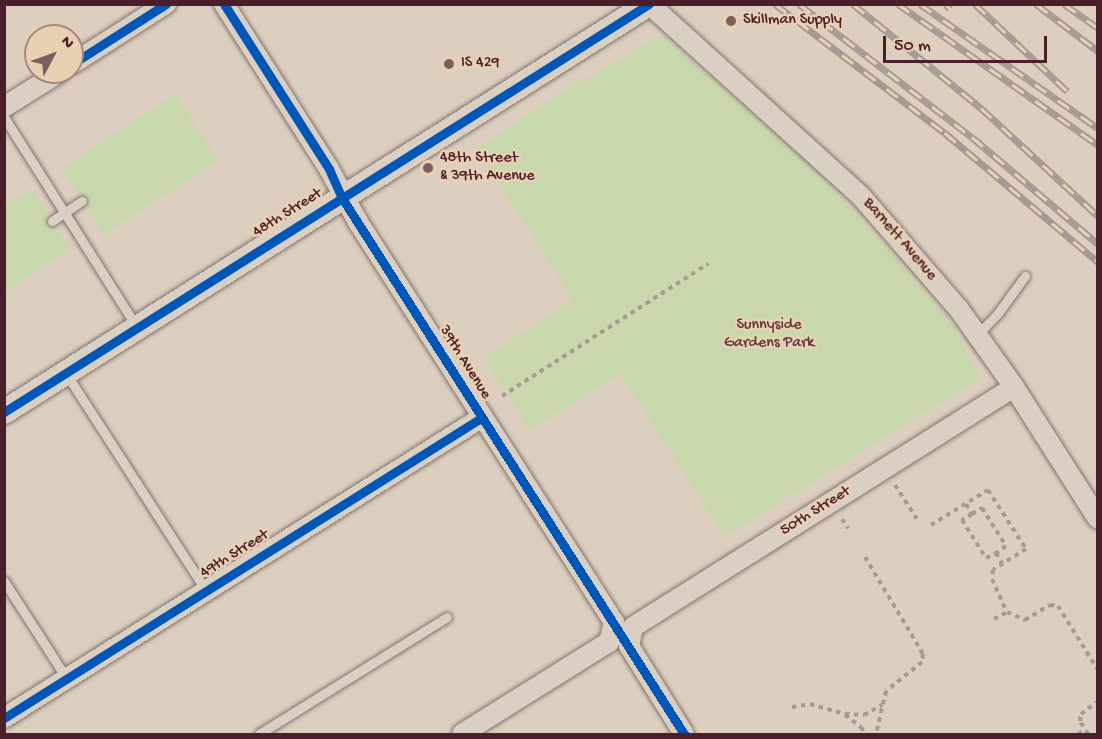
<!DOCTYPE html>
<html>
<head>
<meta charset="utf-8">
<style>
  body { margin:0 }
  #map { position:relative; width:1102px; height:739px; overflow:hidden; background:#ddcfbf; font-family:"Gochi Hand",sans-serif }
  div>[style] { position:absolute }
  .green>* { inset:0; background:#c9d8ac; transform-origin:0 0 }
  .path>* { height:4px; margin-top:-2px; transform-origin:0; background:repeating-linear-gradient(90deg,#a59993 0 4.5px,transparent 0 9px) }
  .roads { filter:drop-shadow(0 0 2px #847671) drop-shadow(0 0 2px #847671) }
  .service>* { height:9px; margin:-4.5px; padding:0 4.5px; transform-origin:4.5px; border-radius:4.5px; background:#d9cfc3 }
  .minor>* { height:20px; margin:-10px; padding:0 10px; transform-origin:10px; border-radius:10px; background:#d9cfc3 }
  .tertiary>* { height:24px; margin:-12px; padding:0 12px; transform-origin:12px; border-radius:12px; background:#d9cfc3 }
  .rail>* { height:7px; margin-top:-3.5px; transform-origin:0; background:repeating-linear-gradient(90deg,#ead0b2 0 14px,#a59993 0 28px); box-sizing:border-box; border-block:2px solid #a59993 }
  .cycleway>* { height:9px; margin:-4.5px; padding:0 4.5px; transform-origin:4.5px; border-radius:4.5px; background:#0057b8 }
  .dots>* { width:16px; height:16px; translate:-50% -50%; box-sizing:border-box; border:3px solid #ead0b2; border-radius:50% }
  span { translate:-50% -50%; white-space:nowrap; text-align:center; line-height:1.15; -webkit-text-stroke:5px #ead0b2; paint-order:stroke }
  .poi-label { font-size:16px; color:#4a1f2b }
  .left { translate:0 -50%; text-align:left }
  .street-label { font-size:16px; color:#4a1f2b }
  .park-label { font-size:16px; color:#5b3c3c }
  .frame { position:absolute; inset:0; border:6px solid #4a1f2b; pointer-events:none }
  .north { position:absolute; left:24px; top:24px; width:60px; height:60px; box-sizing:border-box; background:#ead0b2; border:2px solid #aa897c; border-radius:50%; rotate:49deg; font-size:16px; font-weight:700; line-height:24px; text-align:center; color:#4a1f2b }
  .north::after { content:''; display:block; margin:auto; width:21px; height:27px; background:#7d5d5f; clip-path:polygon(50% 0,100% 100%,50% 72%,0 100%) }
  .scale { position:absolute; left:883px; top:36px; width:164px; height:27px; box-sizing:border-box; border:3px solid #4a1f2b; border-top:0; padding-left:8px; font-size:18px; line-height:21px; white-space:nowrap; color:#4a1f2b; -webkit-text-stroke:4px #ead0b2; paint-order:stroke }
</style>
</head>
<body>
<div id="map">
  <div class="green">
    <div style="clip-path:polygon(662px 34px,827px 180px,952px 322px,980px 378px,725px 537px,620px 374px,530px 430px,485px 358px,573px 300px,477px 148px,556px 96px)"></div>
    <div style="left:175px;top:94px;width:79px;height:136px;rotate:57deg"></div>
    <div style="clip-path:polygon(31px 188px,70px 248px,5px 291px,5px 206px)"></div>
  </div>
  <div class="path">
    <div style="left:502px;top:396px;width:245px;rotate:-32.7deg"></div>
    <div style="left:895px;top:485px;width:40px;rotate:57.1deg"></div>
    <div style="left:966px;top:504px;width:12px;rotate:59deg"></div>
    <div style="left:972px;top:514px;width:12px;rotate:-31deg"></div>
    <div style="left:982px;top:508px;width:45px;rotate:57.7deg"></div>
    <div style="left:1006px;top:546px;width:12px;rotate:145deg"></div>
    <div style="left:996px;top:553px;width:12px;rotate:59deg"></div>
    <div style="left:972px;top:514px;width:12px;rotate:149deg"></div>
    <div style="left:962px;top:520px;width:45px;rotate:57.7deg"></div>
    <div style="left:986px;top:558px;width:11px;rotate:-27deg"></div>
    <div style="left:842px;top:519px;width:11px;rotate:56deg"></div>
    <div style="left:931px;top:525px;width:67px;rotate:-31.6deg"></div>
    <div style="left:988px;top:490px;width:70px;rotate:57.2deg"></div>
    <div style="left:1026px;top:549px;width:39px;rotate:148deg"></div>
    <div style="left:993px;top:570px;width:9px;rotate:96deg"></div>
    <div style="left:992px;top:579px;width:36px;rotate:66deg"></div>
    <div style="left:865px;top:557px;width:113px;rotate:59.1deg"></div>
    <div style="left:923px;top:654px;width:8px;rotate:97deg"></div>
    <div style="left:922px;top:662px;width:46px;rotate:141.1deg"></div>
    <div style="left:886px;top:691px;width:44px;rotate:103.1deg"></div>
    <div style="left:994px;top:619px;width:15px;rotate:-28deg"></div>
    <div style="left:1007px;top:612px;width:20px;rotate:24deg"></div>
    <div style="left:1025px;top:620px;width:29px;rotate:-31deg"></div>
    <div style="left:1050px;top:605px;width:8px;rotate:7deg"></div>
    <div style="left:1058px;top:606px;width:75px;rotate:58deg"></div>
    <div style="left:792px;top:707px;width:18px;rotate:-9deg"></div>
    <div style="left:810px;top:704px;width:36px;rotate:16deg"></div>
    <div style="left:845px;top:714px;width:19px;rotate:3deg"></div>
    <div style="left:864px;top:715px;width:21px;rotate:-29deg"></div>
    <div style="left:845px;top:715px;width:20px;rotate:37deg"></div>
    <div style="left:861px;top:727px;width:8px;rotate:60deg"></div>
    <div style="left:1078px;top:734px;width:8px;rotate:-30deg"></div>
    <div style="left:1088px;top:734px;width:15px;rotate:-122deg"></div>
    <div style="left:1080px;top:721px;width:7px;rotate:-82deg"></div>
    <div style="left:1081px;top:714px;width:21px;rotate:-37deg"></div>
  </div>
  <div class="roads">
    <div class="service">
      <div style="left:4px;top:117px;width:247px;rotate:57.7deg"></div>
      <div style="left:52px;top:221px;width:36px;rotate:-34deg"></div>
      <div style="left:977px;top:335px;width:30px;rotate:-46deg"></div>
      <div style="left:998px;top:313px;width:46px;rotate:-53.9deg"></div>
      <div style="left:67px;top:375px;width:257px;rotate:57.2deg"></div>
      <div style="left:4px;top:581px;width:117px;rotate:57.3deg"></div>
      <div style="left:259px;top:734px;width:221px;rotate:-31.9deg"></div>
    </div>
    <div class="minor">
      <div style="left:224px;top:4px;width:196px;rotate:57.5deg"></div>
      <div style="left:329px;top:169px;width:60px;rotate:61.3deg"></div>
      <div style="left:358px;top:222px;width:475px;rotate:57.4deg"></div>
      <div style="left:614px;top:622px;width:21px;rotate:104deg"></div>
      <div style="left:609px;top:642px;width:173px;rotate:148deg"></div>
      <div style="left:649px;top:4px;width:285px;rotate:42.2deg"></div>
      <div style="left:860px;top:195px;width:150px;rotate:49.1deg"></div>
      <div style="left:958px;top:308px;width:97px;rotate:54.7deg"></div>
      <div style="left:1014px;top:387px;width:156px;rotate:57.5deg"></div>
      <div style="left:72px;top:64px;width:112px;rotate:-32.6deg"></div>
      <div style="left:4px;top:107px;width:66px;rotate:-32deg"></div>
      <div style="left:4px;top:718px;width:563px;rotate:-32.17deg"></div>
      <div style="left:684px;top:734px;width:104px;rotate:-122deg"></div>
      <div style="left:629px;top:646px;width:19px;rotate:-78deg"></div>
      <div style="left:633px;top:627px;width:450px;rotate:-32.2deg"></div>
    </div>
    <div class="tertiary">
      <div style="left:4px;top:412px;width:763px;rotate:-32.32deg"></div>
    </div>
  </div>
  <div class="rail">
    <div style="left:775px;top:4px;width:213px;rotate:37.2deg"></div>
    <div style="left:945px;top:133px;width:200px;rotate:40.1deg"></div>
    <div style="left:799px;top:4px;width:218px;rotate:37.6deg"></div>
    <div style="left:972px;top:137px;width:165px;rotate:40.3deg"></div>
    <div style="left:853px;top:4px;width:165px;rotate:39.1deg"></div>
    <div style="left:981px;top:108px;width:159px;rotate:42.7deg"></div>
    <div style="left:898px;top:4px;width:245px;rotate:35.2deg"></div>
    <div style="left:920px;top:4px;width:217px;rotate:34.9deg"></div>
    <div style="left:946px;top:4px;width:6px;rotate:51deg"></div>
    <div style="left:975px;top:4px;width:127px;rotate:43.4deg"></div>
    <div style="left:1036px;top:4px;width:78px;rotate:37.2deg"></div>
    <div style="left:1064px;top:4px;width:42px;rotate:35.2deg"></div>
  </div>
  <div class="cycleway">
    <div style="left:224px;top:4px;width:196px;rotate:57.5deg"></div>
    <div style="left:329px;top:169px;width:32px;rotate:66deg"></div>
    <div style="left:342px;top:198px;width:636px;rotate:57.46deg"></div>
    <div style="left:72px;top:64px;width:112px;rotate:-32.6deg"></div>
    <div style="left:4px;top:412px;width:763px;rotate:-32.32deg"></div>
    <div style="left:4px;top:718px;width:563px;rotate:-32.17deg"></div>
  </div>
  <div class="dots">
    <div style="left:731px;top:21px;background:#7d5d5f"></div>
    <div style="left:449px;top:64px;background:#7d5d5f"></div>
    <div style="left:428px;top:168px;background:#7d5d5f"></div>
  </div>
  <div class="poi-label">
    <span class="left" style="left:743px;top:21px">Skillman Supply</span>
    <span class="left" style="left:461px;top:64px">IS 429</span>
    <span class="left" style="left:440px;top:168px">48th Street<br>&amp; 39th Avenue</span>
  </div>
  <div class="street-label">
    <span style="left:288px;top:214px;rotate:-32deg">48th Street</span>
    <span style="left:899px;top:240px;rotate:49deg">Barnett Avenue</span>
    <span style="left:464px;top:363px;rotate:58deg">39th Avenue</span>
    <span style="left:816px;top:512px;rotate:-32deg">50th Street</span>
    <span style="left:235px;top:555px;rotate:-32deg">49th Street</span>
  </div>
  <div class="park-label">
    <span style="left:769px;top:335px">Sunnyside<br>Gardens Park</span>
  </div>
  <div class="frame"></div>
  <div class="north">N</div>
  <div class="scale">50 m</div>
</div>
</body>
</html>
